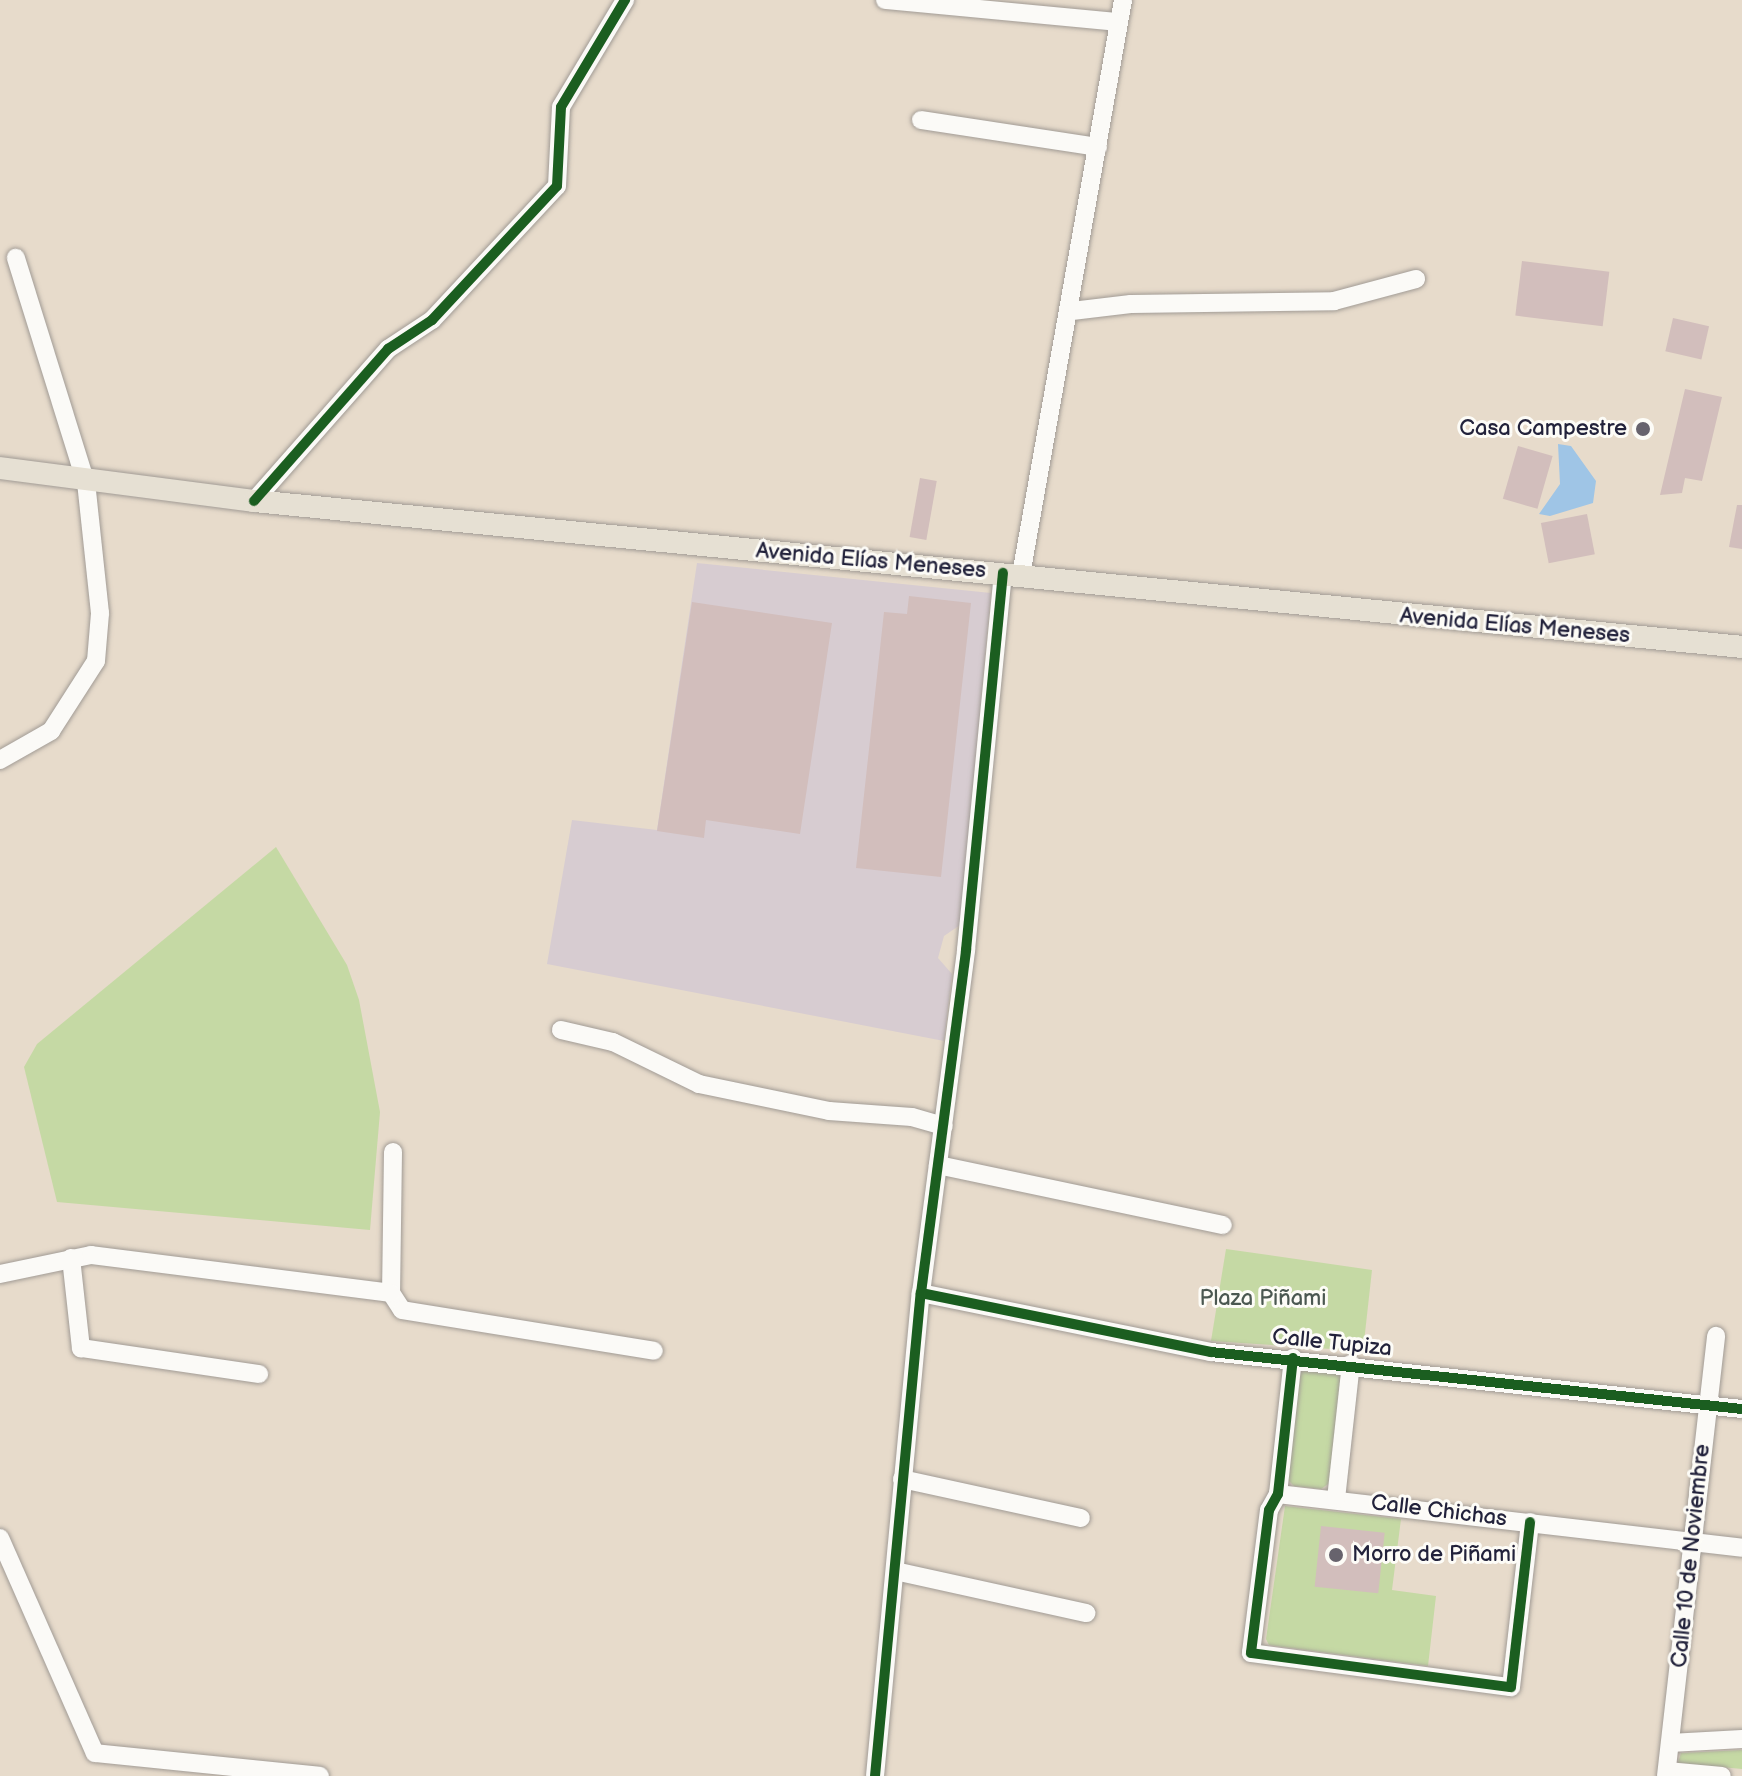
<!DOCTYPE html>
<html>
<head>
<meta charset="utf-8">
<style>
  body { margin:0 }
  #map { position:relative; width:1742px; height:1776px; overflow:hidden; background:#e7dbcb; font-family:"Balsamiq Sans",sans-serif }
  div>[style] { position:absolute }
  .industrial>* { inset:0; background:#d7ccd1 }
  .green>* { inset:0; background:#c5d9a4 }
  .water>* { inset:0; background:#9fc5e6 }
  .building>* { inset:0; background:#d2bebc; transform-origin:0 0 }
  .roads { filter:drop-shadow(0 0 2px #a19b95) drop-shadow(0 0 2px #a19b95) }
  .minor>* { height:18px; margin:-9px; padding:0 9px; transform-origin:9px; border-radius:9px; background:#fbfaf7 }
  .major>* { height:22px; margin:-11px; padding:0 11px; transform-origin:11px; border-radius:11px; background:#e6e0d3 }
  .cycleway>* { height:10px; margin:-5px; padding:0 5px; transform-origin:5px; border-radius:5px; background:#1b5e20 }
  .dots>* { width:22px; height:22px; translate:-50% -50%; box-sizing:border-box; border:4px solid #fdfcf7; border-radius:50% }
  span { translate:-50% -50%; white-space:nowrap; text-align:center; line-height:1.15; -webkit-text-stroke:6px #fdfcf7; paint-order:stroke }
  .poi-label { font-size:22px; color:#22223b }
  .right { translate:-100% -50%; text-align:right }
  .left { translate:0 -50%; text-align:left }
  .street-label { font-size:22px; color:#22223b }
  .park-label { font-size:22px; color:#4b5851 }
</style>
</head>
<body>
<div id="map">
  <div class="industrial">
    <div style="clip-path:polygon(697px 563px,991px 593px,960px 925px,944px 936px,938px 958px,952px 974px,944px 1041px,547px 964px,572px 820px,657px 830px)"></div>
  </div>
  <div class="green">
    <div style="clip-path:polygon(276px 847px,347px 965px,359px 1000px,380px 1112px,370px 1230px,57px 1202px,24px 1067px,37px 1044px)"></div>
    <div style="clip-path:polygon(1226px 1249px,1372px 1270px,1363px 1351px,1211px 1341px)"></div>
    <div style="clip-path:polygon(1301px 1371px,1339px 1373px,1342px 1378px,1331px 1482px,1321px 1489px,1294px 1486px,1287px 1479px)"></div>
    <div style="clip-path:polygon(1285px 1506px,1401px 1519px,1392px 1590px,1436px 1596px,1428px 1666px,1269px 1645px,1266px 1639px)"></div>
    <div style="clip-path:polygon(1742px 1750px,1742px 1769px,1678px 1763px,1681px 1753px)"></div>
  </div>
  <div class="water">
    <div style="clip-path:polygon(1558px 444px,1571px 446px,1596px 481px,1593px 503px,1550px 516px,1539px 514px,1560px 484px)"></div>
  </div>
  <div class="building">
    <div style="left:1522px;top:261px;width:88px;height:55px;rotate:7deg"></div>
    <div style="left:1673px;top:318px;width:37px;height:34px;rotate:13deg"></div>
    <div style="clip-path:polygon(1685px 389px,1722px 397px,1702px 481px,1685px 478px,1682px 493px,1660px 495px)"></div>
    <div style="left:1518px;top:446px;width:36px;height:55px;rotate:16deg"></div>
    <div style="left:920px;top:478px;width:17px;height:60px;rotate:10deg"></div>
    <div style="clip-path:polygon(1737px 505px,1742px 505px,1742px 549px,1729px 547px)"></div>
    <div style="left:1587px;top:514px;width:41px;height:47px;rotate:79deg"></div>
    <div style="clip-path:polygon(909px 596px,971px 603px,941px 877px,856px 868px,884px 612px,907px 614px)"></div>
    <div style="clip-path:polygon(692px 602px,832px 623px,800px 834px,706px 820px,704px 838px,657px 831px)"></div>
    <div style="left:1321px;top:1526px;width:64px;height:61px;rotate:6deg"></div>
  </div>
  <div class="roads">
    <div class="minor">
      <div style="left:885px;top:0;width:234px;rotate:5.4deg"></div>
      <div style="left:921px;top:120px;width:179px;rotate:8.7deg"></div>
      <div style="left:1072px;top:311px;width:59px;rotate:-6.8deg"></div>
      <div style="left:1131px;top:304px;width:203px;rotate:-0.8deg"></div>
      <div style="left:1334px;top:301px;width:85px;rotate:-15deg"></div>
      <div style="left:254px;top:501px;width:203px;rotate:-48.6deg"></div>
      <div style="left:388px;top:349px;width:53px;rotate:-33.4deg"></div>
      <div style="left:432px;top:320px;width:183px;rotate:-47deg"></div>
      <div style="left:557px;top:186px;width:79px;rotate:-87.1deg"></div>
      <div style="left:561px;top:107px;width:125px;rotate:-59.1deg"></div>
      <div style="left:1021px;top:575px;width:584px;rotate:-79.94deg"></div>
      <div style="left:0;top:760px;width:59px;rotate:-29.6deg"></div>
      <div style="left:51px;top:731px;width:83px;rotate:-57.3deg"></div>
      <div style="left:96px;top:661px;width:48px;rotate:-85.2deg"></div>
      <div style="left:100px;top:613px;width:131px;rotate:-96.1deg"></div>
      <div style="left:86px;top:483px;width:236px;rotate:-107.3deg"></div>
      <div style="left:561px;top:1030px;width:53px;rotate:13deg"></div>
      <div style="left:613px;top:1042px;width:96px;rotate:26deg"></div>
      <div style="left:699px;top:1084px;width:133px;rotate:11.7deg"></div>
      <div style="left:829px;top:1111px;width:83px;rotate:4.1deg"></div>
      <div style="left:912px;top:1117px;width:33px;rotate:16deg"></div>
      <div style="left:393px;top:1152px;width:141px;rotate:90.8deg"></div>
      <div style="left:391px;top:1293px;width:20px;rotate:57deg"></div>
      <div style="left:402px;top:1310px;width:255px;rotate:9.2deg"></div>
      <div style="left:938px;top:1165px;width:291px;rotate:11.9deg"></div>
      <div style="left:71px;top:1258px;width:91px;rotate:83.7deg"></div>
      <div style="left:81px;top:1348px;width:180px;rotate:8.3deg"></div>
      <div style="left:0;top:1274px;width:93px;rotate:-11.8deg"></div>
      <div style="left:91px;top:1255px;width:302px;rotate:7.2deg"></div>
      <div style="left:921px;top:1293px;width:296px;rotate:11.5deg"></div>
      <div style="left:1211px;top:1352px;width:534px;rotate:6.13deg"></div>
      <div style="left:1293px;top:1358px;width:137px;rotate:96.3deg"></div>
      <div style="left:1278px;top:1494px;width:18px;rotate:119deg"></div>
      <div style="left:1269px;top:1510px;width:144px;rotate:97.2deg"></div>
      <div style="left:1251px;top:1653px;width:262px;rotate:7.5deg"></div>
      <div style="left:1511px;top:1687px;width:166px;rotate:-83.4deg"></div>
      <div style="left:902px;top:1479px;width:183px;rotate:12.3deg"></div>
      <div style="left:1278px;top:1494px;width:467px;rotate:6.6deg"></div>
      <div style="left:1336px;top:1499px;width:136px;rotate:-83.7deg"></div>
      <div style="left:0;top:1538px;width:235px;rotate:66.2deg"></div>
      <div style="left:95px;top:1753px;width:226px;rotate:5.8deg"></div>
      <div style="left:895px;top:1571px;width:196px;rotate:12.4deg"></div>
      <div style="left:1670px;top:1743px;width:72px;rotate:-3.2deg"></div>
      <div style="left:1667px;top:1771px;width:55px;rotate:5.2deg"></div>
      <div style="left:875px;top:1776px;width:485px;rotate:-84.6deg"></div>
      <div style="left:921px;top:1293px;width:346px;rotate:-82.5deg"></div>
      <div style="left:966px;top:950px;width:379px;rotate:-84.4deg"></div>
      <div style="left:1666px;top:1776px;width:443px;rotate:-83.5deg"></div>
    </div>
    <div class="major">
      <div style="left:0;top:468px;width:256px;rotate:7.4deg"></div>
      <div style="left:254px;top:501px;width:1495px;rotate:5.6deg"></div>
    </div>
  </div>
  <div class="cycleway">
    <div style="left:254px;top:501px;width:203px;rotate:-48.6deg"></div>
    <div style="left:388px;top:349px;width:53px;rotate:-33.4deg"></div>
    <div style="left:432px;top:320px;width:183px;rotate:-47deg"></div>
    <div style="left:557px;top:186px;width:79px;rotate:-87.1deg"></div>
    <div style="left:561px;top:107px;width:125px;rotate:-59.1deg"></div>
    <div style="left:921px;top:1293px;width:296px;rotate:11.5deg"></div>
    <div style="left:1211px;top:1352px;width:534px;rotate:6.13deg"></div>
    <div style="left:1293px;top:1358px;width:137px;rotate:96.3deg"></div>
    <div style="left:1278px;top:1494px;width:18px;rotate:119deg"></div>
    <div style="left:1269px;top:1510px;width:144px;rotate:97.2deg"></div>
    <div style="left:1251px;top:1653px;width:262px;rotate:7.5deg"></div>
    <div style="left:1511px;top:1687px;width:166px;rotate:-83.4deg"></div>
    <div style="left:875px;top:1776px;width:485px;rotate:-84.6deg"></div>
    <div style="left:921px;top:1293px;width:346px;rotate:-82.5deg"></div>
    <div style="left:966px;top:950px;width:379px;rotate:-84.4deg"></div>
  </div>
  <div class="dots">
    <div style="left:1643px;top:429px;background:#67636d"></div>
    <div style="left:1336px;top:1555px;background:#67636d"></div>
  </div>
  <div class="poi-label">
    <span class="right" style="left:1627px;top:429px">Casa Campestre</span>
    <span class="left" style="left:1352px;top:1555px">Morro de Piñami</span>
  </div>
  <div class="street-label">
    <span style="left:871px;top:561px;rotate:5deg">Avenida Elías Meneses</span>
    <span style="left:1515px;top:626px;rotate:5deg">Avenida Elías Meneses</span>
    <span style="left:1332px;top:1343px;rotate:6deg">Calle Tupiza</span>
    <span style="left:1439px;top:1511px;rotate:7deg">Calle Chichas</span>
    <span style="left:1691px;top:1556px;rotate:-84deg">Calle 10 de Noviembre</span>
  </div>
  <div class="park-label">
    <span style="left:1263px;top:1299px">Plaza Piñami</span>
  </div>
</div>
</body>
</html>
